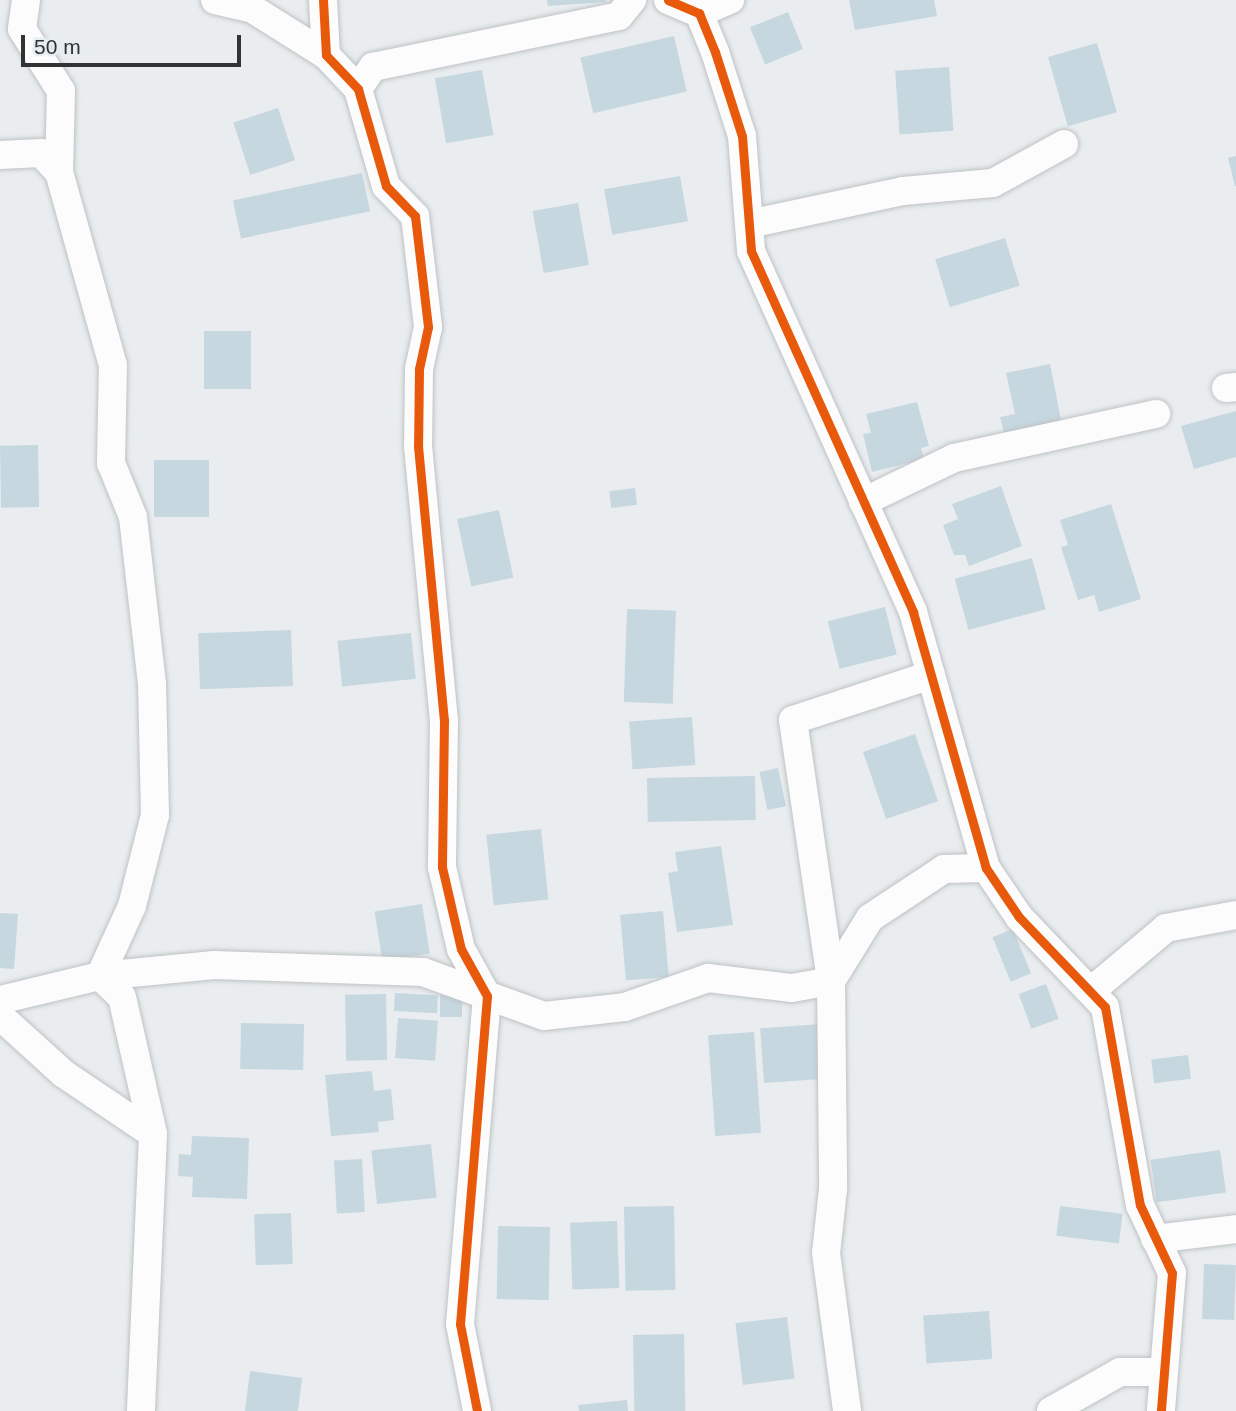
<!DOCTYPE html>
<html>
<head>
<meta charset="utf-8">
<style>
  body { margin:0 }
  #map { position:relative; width:1236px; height:1411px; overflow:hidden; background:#e9edef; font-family:Helvetica,sans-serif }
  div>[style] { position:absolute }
  .building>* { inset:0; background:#c6d7e0; transform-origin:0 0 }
  .roads { filter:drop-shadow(0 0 2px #bfc2c4) drop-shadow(0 0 2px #bfc2c4) }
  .minor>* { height:28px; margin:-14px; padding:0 14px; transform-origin:14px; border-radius:14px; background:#fcfcfd }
  .cycleway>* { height:9px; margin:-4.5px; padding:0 4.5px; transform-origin:4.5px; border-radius:4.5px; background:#e8590c }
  span { translate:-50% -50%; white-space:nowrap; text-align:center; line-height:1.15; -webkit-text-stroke:5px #e6eef2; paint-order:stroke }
  .scale { position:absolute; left:21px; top:35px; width:220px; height:32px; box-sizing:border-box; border:4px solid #313335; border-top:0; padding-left:9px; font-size:21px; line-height:24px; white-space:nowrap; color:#313335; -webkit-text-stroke:5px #e6eef2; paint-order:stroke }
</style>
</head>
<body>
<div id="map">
  <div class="building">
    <div style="clip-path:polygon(547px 0,606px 0,606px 2px,548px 6px)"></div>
    <div style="clip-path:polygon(849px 0,934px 0,937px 16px,855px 30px)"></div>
    <div style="left:788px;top:12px;width:40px;height:41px;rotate:68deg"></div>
    <div style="left:674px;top:36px;width:57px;height:96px;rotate:77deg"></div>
    <div style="left:1097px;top:43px;width:72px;height:51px;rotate:74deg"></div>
    <div style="left:949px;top:67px;width:64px;height:54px;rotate:86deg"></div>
    <div style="left:482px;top:70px;width:66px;height:48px;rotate:80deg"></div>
    <div style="left:278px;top:108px;width:55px;height:47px;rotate:72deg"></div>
    <div style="clip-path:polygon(1236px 156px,1236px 186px,1235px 186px,1228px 158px)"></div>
    <div style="left:362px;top:173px;width:39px;height:132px;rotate:78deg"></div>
    <div style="left:680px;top:176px;width:46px;height:77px;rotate:80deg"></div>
    <div style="left:578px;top:203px;width:63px;height:46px;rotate:80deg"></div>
    <div style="left:1005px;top:238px;width:50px;height:73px;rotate:73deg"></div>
    <div style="left:204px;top:331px;width:47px;height:58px"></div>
    <div style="clip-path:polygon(1050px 364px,1062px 425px,1005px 437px,1000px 417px,1015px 414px,1006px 373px)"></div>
    <div style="clip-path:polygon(917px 402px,929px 446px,921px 448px,924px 459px,872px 472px,863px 434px,871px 433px,866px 414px)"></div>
    <div style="clip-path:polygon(1236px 411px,1236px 457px,1194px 469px,1181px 426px)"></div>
    <div style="left:38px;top:445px;width:62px;height:38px;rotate:89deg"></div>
    <div style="left:154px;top:460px;width:55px;height:57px"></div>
    <div style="clip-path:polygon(1001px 486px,1022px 546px,969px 566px,965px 555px,954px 555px,943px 525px,958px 519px,952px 504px)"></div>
    <div style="left:635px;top:488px;width:17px;height:26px;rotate:83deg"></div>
    <div style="clip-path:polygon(1111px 504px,1141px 599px,1099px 612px,1094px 595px,1078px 600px,1061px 547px,1068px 545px,1060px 520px)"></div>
    <div style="left:499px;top:510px;width:69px;height:43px;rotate:78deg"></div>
    <div style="left:1032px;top:558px;width:53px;height:80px;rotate:75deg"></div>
    <div style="left:885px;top:607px;width:49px;height:59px;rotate:76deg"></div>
    <div style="left:627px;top:609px;width:49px;height:93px;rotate:2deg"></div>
    <div style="left:291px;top:630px;width:56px;height:93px;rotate:88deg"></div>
    <div style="left:411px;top:633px;width:46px;height:74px;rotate:84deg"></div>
    <div style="left:692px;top:717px;width:48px;height:63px;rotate:86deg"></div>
    <div style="left:915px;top:734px;width:71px;height:55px;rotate:71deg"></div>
    <div style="left:778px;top:768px;width:39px;height:19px;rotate:78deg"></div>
    <div style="left:755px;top:776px;width:44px;height:108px;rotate:89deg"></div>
    <div style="left:541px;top:829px;width:71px;height:55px;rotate:84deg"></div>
    <div style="clip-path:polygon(721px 846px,733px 925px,677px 932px,668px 873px,678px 871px,675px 852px)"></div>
    <div style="left:422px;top:904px;width:50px;height:48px;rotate:81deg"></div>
    <div style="left:663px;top:911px;width:66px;height:43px;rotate:85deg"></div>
    <div style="clip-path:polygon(0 913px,18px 914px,14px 969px,0 968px)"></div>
    <div style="left:1013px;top:929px;width:48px;height:22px;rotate:68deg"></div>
    <div style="left:1046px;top:984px;width:37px;height:29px;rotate:70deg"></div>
    <div style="left:395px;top:993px;width:43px;height:18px;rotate:3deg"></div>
    <div style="left:386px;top:994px;width:66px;height:41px;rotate:89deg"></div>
    <div style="left:440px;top:995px;width:22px;height:22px"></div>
    <div style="left:398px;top:1018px;width:40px;height:40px;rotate:4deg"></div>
    <div style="left:241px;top:1023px;width:63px;height:46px;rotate:1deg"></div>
    <div style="left:821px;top:1024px;width:55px;height:61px;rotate:86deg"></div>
    <div style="left:754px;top:1032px;width:101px;height:46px;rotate:86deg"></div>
    <div style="left:1188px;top:1055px;width:24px;height:37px;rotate:83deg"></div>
    <div style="clip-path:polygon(372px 1071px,374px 1091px,391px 1089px,394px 1120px,378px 1122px,379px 1132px,331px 1136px,325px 1075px)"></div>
    <div style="clip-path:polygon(192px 1136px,249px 1138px,247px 1199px,192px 1197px,193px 1177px,178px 1176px,179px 1154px,191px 1155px)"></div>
    <div style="left:431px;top:1144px;width:54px;height:60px;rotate:84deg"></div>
    <div style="left:1220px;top:1150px;width:43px;height:70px;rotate:82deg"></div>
    <div style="left:362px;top:1159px;width:53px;height:28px;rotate:87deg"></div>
    <div style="left:674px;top:1206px;width:84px;height:50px;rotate:89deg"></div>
    <div style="left:1060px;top:1206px;width:63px;height:30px;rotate:7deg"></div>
    <div style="left:291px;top:1213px;width:51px;height:37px;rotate:88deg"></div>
    <div style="left:617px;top:1221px;width:67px;height:47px;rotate:88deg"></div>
    <div style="left:498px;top:1226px;width:52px;height:73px;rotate:1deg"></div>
    <div style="left:1204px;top:1264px;width:32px;height:55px;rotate:2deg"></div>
    <div style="left:989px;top:1311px;width:48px;height:66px;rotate:86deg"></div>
    <div style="left:787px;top:1317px;width:62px;height:52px;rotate:83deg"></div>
    <div style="left:684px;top:1334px;width:77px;height:51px;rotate:89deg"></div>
    <div style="clip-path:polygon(250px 1371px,302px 1378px,298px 1411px,245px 1411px)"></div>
    <div style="clip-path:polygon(627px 1400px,628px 1411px,579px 1411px,578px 1405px)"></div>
  </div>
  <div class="roads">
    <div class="minor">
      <div style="left:26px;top:0;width:29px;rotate:98deg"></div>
      <div style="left:22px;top:29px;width:73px;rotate:57.8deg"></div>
      <div style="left:61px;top:91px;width:81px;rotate:91.4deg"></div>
      <div style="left:215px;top:0;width:37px;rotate:13deg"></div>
      <div style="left:251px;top:8px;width:89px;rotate:32.1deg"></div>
      <div style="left:323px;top:0;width:55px;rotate:86.9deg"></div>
      <div style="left:326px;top:55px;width:47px;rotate:46.7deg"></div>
      <div style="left:358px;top:89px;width:101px;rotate:73.9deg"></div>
      <div style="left:386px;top:186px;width:42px;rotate:46deg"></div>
      <div style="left:415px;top:216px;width:112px;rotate:83.3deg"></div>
      <div style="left:428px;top:327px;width:43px;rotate:102.1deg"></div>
      <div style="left:419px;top:369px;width:77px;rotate:90.7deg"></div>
      <div style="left:418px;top:446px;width:275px;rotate:84.6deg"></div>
      <div style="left:444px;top:720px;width:147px;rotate:90.8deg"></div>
      <div style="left:442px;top:867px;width:84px;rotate:77deg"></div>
      <div style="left:461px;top:949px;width:54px;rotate:61deg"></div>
      <div style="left:487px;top:996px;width:329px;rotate:94.7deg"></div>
      <div style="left:460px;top:1324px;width:89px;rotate:78.9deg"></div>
      <div style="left:668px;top:0;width:34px;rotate:23deg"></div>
      <div style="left:699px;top:13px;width:42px;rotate:67.7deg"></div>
      <div style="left:715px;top:52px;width:88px;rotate:72.2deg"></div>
      <div style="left:742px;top:136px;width:115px;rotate:85.5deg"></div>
      <div style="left:751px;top:251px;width:396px;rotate:65.8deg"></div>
      <div style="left:913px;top:612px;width:266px;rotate:74.1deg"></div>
      <div style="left:986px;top:868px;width:59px;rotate:56deg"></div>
      <div style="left:1019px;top:917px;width:124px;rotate:46.3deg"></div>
      <div style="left:1105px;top:1007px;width:201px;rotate:80deg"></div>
      <div style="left:1140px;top:1205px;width:75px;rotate:64.8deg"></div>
      <div style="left:1172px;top:1273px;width:138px;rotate:94.6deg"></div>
      <div style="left:699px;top:13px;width:34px;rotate:-23deg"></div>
      <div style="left:358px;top:89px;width:27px;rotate:-56deg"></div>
      <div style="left:373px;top:67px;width:251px;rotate:-11.7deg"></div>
      <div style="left:619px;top:16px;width:21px;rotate:-51deg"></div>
      <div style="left:0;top:155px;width:41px;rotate:-2.8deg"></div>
      <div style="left:41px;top:153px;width:26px;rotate:47deg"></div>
      <div style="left:59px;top:172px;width:200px;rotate:74.4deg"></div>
      <div style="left:113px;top:365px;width:98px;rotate:91.2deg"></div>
      <div style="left:111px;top:463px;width:58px;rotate:67.8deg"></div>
      <div style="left:133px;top:517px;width:167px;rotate:83.5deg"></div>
      <div style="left:152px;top:683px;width:132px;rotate:88.7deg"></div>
      <div style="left:155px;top:815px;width:94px;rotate:104.2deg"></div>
      <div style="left:132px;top:906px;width:77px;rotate:114.6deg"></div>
      <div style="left:100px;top:976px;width:30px;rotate:44deg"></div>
      <div style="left:122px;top:997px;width:140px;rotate:77.2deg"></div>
      <div style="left:749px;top:224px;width:157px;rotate:-12.1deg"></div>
      <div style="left:903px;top:191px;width:90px;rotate:-5.1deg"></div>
      <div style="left:993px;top:183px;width:81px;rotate:-28.8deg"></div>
      <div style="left:1226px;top:388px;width:10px;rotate:-6deg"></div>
      <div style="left:863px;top:502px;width:101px;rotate:-25.8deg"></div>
      <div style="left:954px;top:458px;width:207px;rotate:-12.3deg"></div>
      <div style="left:931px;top:675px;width:145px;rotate:161.9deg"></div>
      <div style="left:793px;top:720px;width:264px;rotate:81.7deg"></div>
      <div style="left:831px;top:981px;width:74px;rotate:-58.2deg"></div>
      <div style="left:870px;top:918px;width:89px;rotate:-33.5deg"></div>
      <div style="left:944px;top:869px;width:42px;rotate:-1.4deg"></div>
      <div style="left:1091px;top:991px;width:98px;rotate:-40deg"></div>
      <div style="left:1166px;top:928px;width:71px;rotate:-10.5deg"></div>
      <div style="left:0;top:1000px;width:103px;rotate:-13.5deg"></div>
      <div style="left:100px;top:976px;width:115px;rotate:-5.5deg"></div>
      <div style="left:214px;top:965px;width:209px;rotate:1.9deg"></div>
      <div style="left:423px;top:972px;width:129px;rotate:20deg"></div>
      <div style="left:544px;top:1016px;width:81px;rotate:-6.3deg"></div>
      <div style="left:625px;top:1007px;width:88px;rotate:-19.3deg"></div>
      <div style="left:708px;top:978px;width:85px;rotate:6.8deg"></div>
      <div style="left:792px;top:988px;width:40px;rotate:-10deg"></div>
      <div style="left:831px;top:981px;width:208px;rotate:89.4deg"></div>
      <div style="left:833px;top:1189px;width:64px;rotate:96.2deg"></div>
      <div style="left:826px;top:1253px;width:159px;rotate:82.4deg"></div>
      <div style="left:0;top:1016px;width:86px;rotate:42.2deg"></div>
      <div style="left:64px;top:1074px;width:107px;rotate:34deg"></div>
      <div style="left:153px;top:1134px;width:277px;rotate:92.5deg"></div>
      <div style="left:1155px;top:1239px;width:82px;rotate:-7deg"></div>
      <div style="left:1051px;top:1411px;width:79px;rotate:-29.5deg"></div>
      <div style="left:1120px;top:1372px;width:43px"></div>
    </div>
  </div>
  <div class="cycleway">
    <div style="left:323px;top:0;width:55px;rotate:86.9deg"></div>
    <div style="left:326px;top:55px;width:47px;rotate:46.7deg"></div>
    <div style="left:358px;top:89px;width:101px;rotate:73.9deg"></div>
    <div style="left:386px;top:186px;width:42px;rotate:46deg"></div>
    <div style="left:415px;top:216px;width:112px;rotate:83.3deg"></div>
    <div style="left:428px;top:327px;width:43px;rotate:102.1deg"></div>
    <div style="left:419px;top:369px;width:77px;rotate:90.7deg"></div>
    <div style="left:418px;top:446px;width:275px;rotate:84.6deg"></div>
    <div style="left:444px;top:720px;width:147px;rotate:90.8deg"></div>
    <div style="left:442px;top:867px;width:84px;rotate:77deg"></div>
    <div style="left:461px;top:949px;width:54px;rotate:61deg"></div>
    <div style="left:487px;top:996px;width:329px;rotate:94.7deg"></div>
    <div style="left:460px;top:1324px;width:89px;rotate:78.9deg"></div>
    <div style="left:668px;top:0;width:34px;rotate:23deg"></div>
    <div style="left:699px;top:13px;width:42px;rotate:67.7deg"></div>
    <div style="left:715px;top:52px;width:88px;rotate:72.2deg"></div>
    <div style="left:742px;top:136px;width:115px;rotate:85.5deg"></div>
    <div style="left:751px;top:251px;width:396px;rotate:65.8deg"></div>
    <div style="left:913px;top:612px;width:266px;rotate:74.1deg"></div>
    <div style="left:986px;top:868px;width:59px;rotate:56deg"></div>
    <div style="left:1019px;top:917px;width:124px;rotate:46.3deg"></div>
    <div style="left:1105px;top:1007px;width:201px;rotate:80deg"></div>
    <div style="left:1140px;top:1205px;width:75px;rotate:64.8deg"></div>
    <div style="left:1172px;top:1273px;width:138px;rotate:94.6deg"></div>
  </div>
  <div class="scale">50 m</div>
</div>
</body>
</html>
